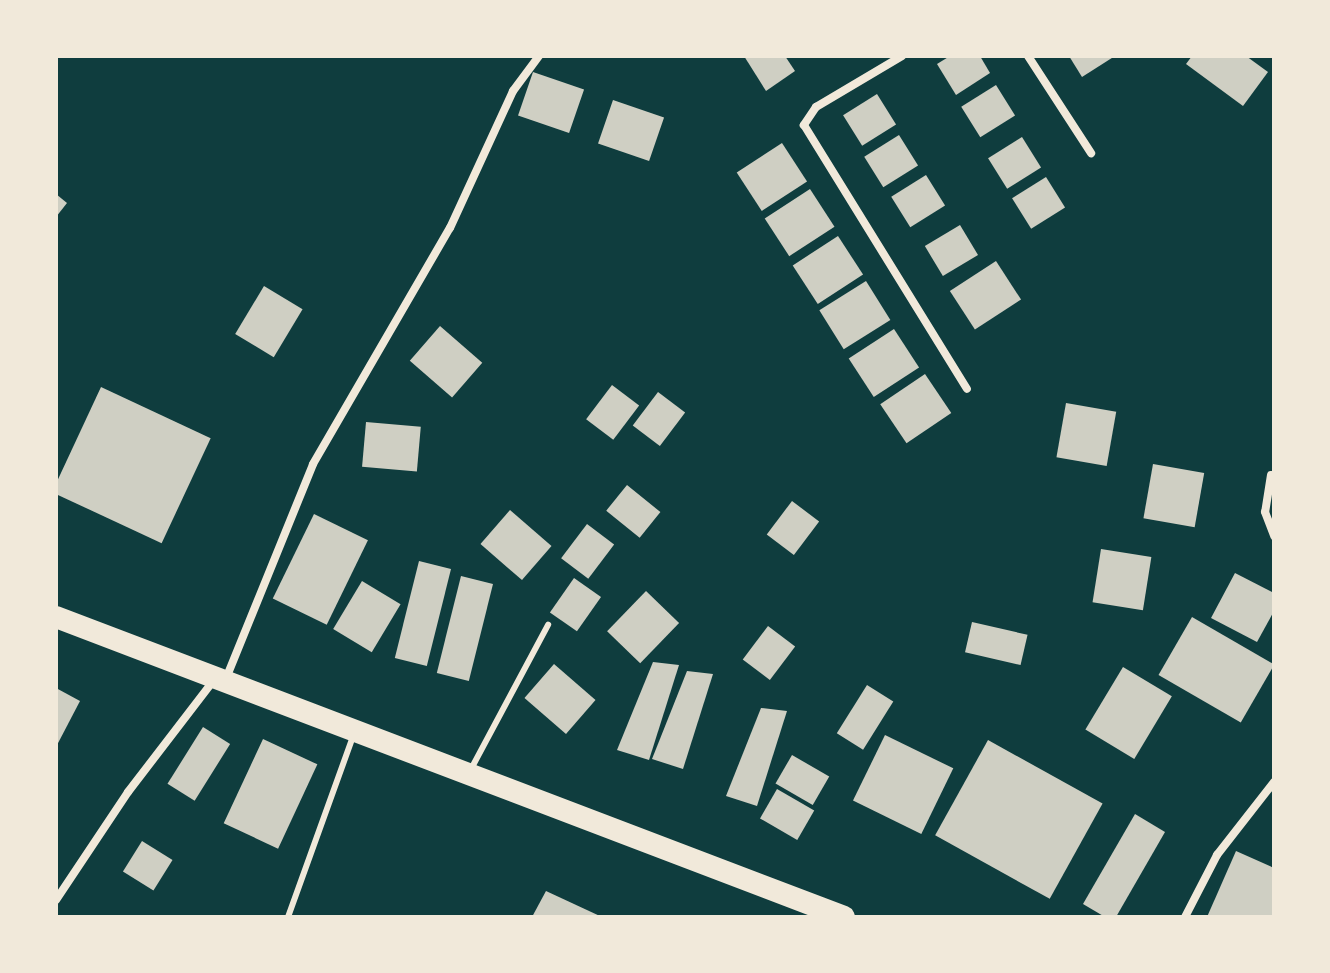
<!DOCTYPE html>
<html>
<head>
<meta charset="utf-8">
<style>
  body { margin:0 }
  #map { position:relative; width:1330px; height:973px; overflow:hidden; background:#0f3d3e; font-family:"DejaVu Sans",sans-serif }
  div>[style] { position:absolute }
  .building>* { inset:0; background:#cfcfc3; transform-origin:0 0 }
  .service>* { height:6px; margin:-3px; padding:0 3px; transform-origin:3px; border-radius:3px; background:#f1e9da }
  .minor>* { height:8px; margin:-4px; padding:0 4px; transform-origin:4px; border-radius:4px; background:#f1e9da }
  .trunk>* { height:22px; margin:-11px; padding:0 11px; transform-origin:11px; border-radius:11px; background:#f1e9da }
  span { translate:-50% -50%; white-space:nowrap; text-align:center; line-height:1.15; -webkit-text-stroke:8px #f1e9da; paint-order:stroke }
  .frame { position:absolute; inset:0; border:58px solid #f1e9da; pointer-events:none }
</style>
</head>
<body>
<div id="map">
  <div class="building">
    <div style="clip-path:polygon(744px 56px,785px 56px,795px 71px,766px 91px)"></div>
    <div style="clip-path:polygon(950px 56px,980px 56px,990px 73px,956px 95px,937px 64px)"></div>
    <div style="clip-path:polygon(1069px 56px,1115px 56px,1082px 77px)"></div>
    <div style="clip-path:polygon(1192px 56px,1246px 56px,1268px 72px,1243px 106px,1186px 64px)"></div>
    <div style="left:533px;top:72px;width:54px;height:46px;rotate:19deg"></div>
    <div style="left:996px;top:85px;width:36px;height:41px;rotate:58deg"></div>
    <div style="left:877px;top:94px;width:36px;height:40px;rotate:58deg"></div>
    <div style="left:613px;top:100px;width:54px;height:46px;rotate:19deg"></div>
    <div style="left:899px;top:135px;width:36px;height:41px;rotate:58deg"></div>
    <div style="left:1022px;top:137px;width:36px;height:40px;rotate:58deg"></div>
    <div style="left:782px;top:143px;width:46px;height:54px;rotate:57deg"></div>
    <div style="left:926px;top:175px;width:36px;height:41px;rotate:58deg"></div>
    <div style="left:1046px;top:177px;width:36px;height:40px;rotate:58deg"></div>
    <div style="left:810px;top:189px;width:45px;height:54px;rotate:57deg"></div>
    <div style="clip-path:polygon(56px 194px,67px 203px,56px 217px)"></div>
    <div style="left:960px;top:225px;width:35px;height:41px;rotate:59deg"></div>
    <div style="left:838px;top:236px;width:46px;height:54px;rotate:57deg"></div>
    <div style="left:996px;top:261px;width:46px;height:55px;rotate:57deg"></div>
    <div style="left:866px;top:281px;width:46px;height:55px;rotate:58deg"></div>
    <div style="left:264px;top:286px;width:45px;height:56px;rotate:31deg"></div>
    <div style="left:440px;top:326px;width:56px;height:46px;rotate:41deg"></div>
    <div style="left:894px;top:329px;width:46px;height:54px;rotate:57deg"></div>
    <div style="left:925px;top:374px;width:47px;height:54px;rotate:56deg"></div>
    <div style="left:612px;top:385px;width:34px;height:43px;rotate:37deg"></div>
    <div style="left:101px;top:387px;width:121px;height:116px;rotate:25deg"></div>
    <div style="left:658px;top:392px;width:34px;height:42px;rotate:37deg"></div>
    <div style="left:1066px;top:403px;width:51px;height:55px;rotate:10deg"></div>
    <div style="left:366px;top:422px;width:55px;height:45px;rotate:5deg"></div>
    <div style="left:1153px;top:464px;width:52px;height:55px;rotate:10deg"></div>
    <div style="left:627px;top:485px;width:43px;height:33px;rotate:39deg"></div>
    <div style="left:792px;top:501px;width:34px;height:42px;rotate:37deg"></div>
    <div style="left:510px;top:510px;width:55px;height:45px;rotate:41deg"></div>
    <div style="left:314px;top:514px;width:60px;height:94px;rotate:26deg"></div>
    <div style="left:587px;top:524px;width:34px;height:43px;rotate:37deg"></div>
    <div style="left:1101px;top:549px;width:51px;height:54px;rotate:9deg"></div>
    <div style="left:419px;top:561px;width:33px;height:100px;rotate:14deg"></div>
    <div style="clip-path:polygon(1235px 573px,1274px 593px,1274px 611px,1257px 642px,1211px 618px)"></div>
    <div style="left:461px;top:576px;width:33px;height:100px;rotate:14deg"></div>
    <div style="left:574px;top:578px;width:33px;height:42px;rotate:35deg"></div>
    <div style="left:362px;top:581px;width:45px;height:56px;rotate:31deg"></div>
    <div style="left:646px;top:591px;width:46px;height:56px;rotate:44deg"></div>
    <div style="left:1192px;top:617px;width:95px;height:67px;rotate:30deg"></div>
    <div style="left:972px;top:622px;width:57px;height:31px;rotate:13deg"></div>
    <div style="left:768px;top:626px;width:34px;height:42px;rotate:37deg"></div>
    <div style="clip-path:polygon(653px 662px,679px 665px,649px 760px,617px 750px)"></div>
    <div style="left:554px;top:664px;width:55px;height:45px;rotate:41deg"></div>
    <div style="left:1123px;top:667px;width:57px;height:73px;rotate:31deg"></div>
    <div style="clip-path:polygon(687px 671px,713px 674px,683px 769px,652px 759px)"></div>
    <div style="left:867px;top:685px;width:31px;height:57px;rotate:32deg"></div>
    <div style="clip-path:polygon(56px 688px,80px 701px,56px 747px)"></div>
    <div style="clip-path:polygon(761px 708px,787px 711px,757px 806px,726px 796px)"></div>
    <div style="left:203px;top:727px;width:32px;height:67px;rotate:32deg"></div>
    <div style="left:885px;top:735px;width:76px;height:73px;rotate:26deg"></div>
    <div style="left:263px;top:739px;width:60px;height:93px;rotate:25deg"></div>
    <div style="left:988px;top:740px;width:131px;height:109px;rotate:29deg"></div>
    <div style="left:792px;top:755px;width:43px;height:33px;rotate:30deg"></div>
    <div style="left:777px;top:789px;width:43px;height:34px;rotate:30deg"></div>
    <div style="clip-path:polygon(1135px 814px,1165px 832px,1116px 917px,1105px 917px,1083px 904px)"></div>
    <div style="left:142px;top:841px;width:36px;height:36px;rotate:32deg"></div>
    <div style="clip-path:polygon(1236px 851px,1274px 868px,1274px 917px,1207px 917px)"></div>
    <div style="clip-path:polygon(546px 891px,602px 917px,532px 917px)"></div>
  </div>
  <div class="service">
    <div style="left:470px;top:771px;width:166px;rotate:-61.9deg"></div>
    <div style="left:288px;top:917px;width:192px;rotate:-70.2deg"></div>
  </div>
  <div class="minor">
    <div style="left:902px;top:56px;width:100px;rotate:149.3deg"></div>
    <div style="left:816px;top:107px;width:22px;rotate:124deg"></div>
    <div style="left:804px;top:125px;width:310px;rotate:58.3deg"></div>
    <div style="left:1028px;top:56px;width:116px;rotate:57deg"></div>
    <div style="left:1271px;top:475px;width:37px;rotate:99deg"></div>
    <div style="left:1265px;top:512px;width:26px;rotate:69deg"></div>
    <div style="left:225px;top:681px;width:234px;rotate:-67.9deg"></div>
    <div style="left:313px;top:464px;width:273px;rotate:-59.9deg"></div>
    <div style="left:450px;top:228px;width:151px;rotate:-65.3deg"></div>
    <div style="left:513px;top:91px;width:44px;rotate:-53.4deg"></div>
    <div style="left:56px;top:900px;width:130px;rotate:-56.3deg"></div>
    <div style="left:128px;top:792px;width:141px;rotate:-52.5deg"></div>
    <div style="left:1185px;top:917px;width:70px;rotate:-62.7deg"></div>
    <div style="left:1217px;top:855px;width:93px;rotate:-52deg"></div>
  </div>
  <div class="trunk">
    <div style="left:56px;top:617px;width:843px;rotate:20.84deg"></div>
  </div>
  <div class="frame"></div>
</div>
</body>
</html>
